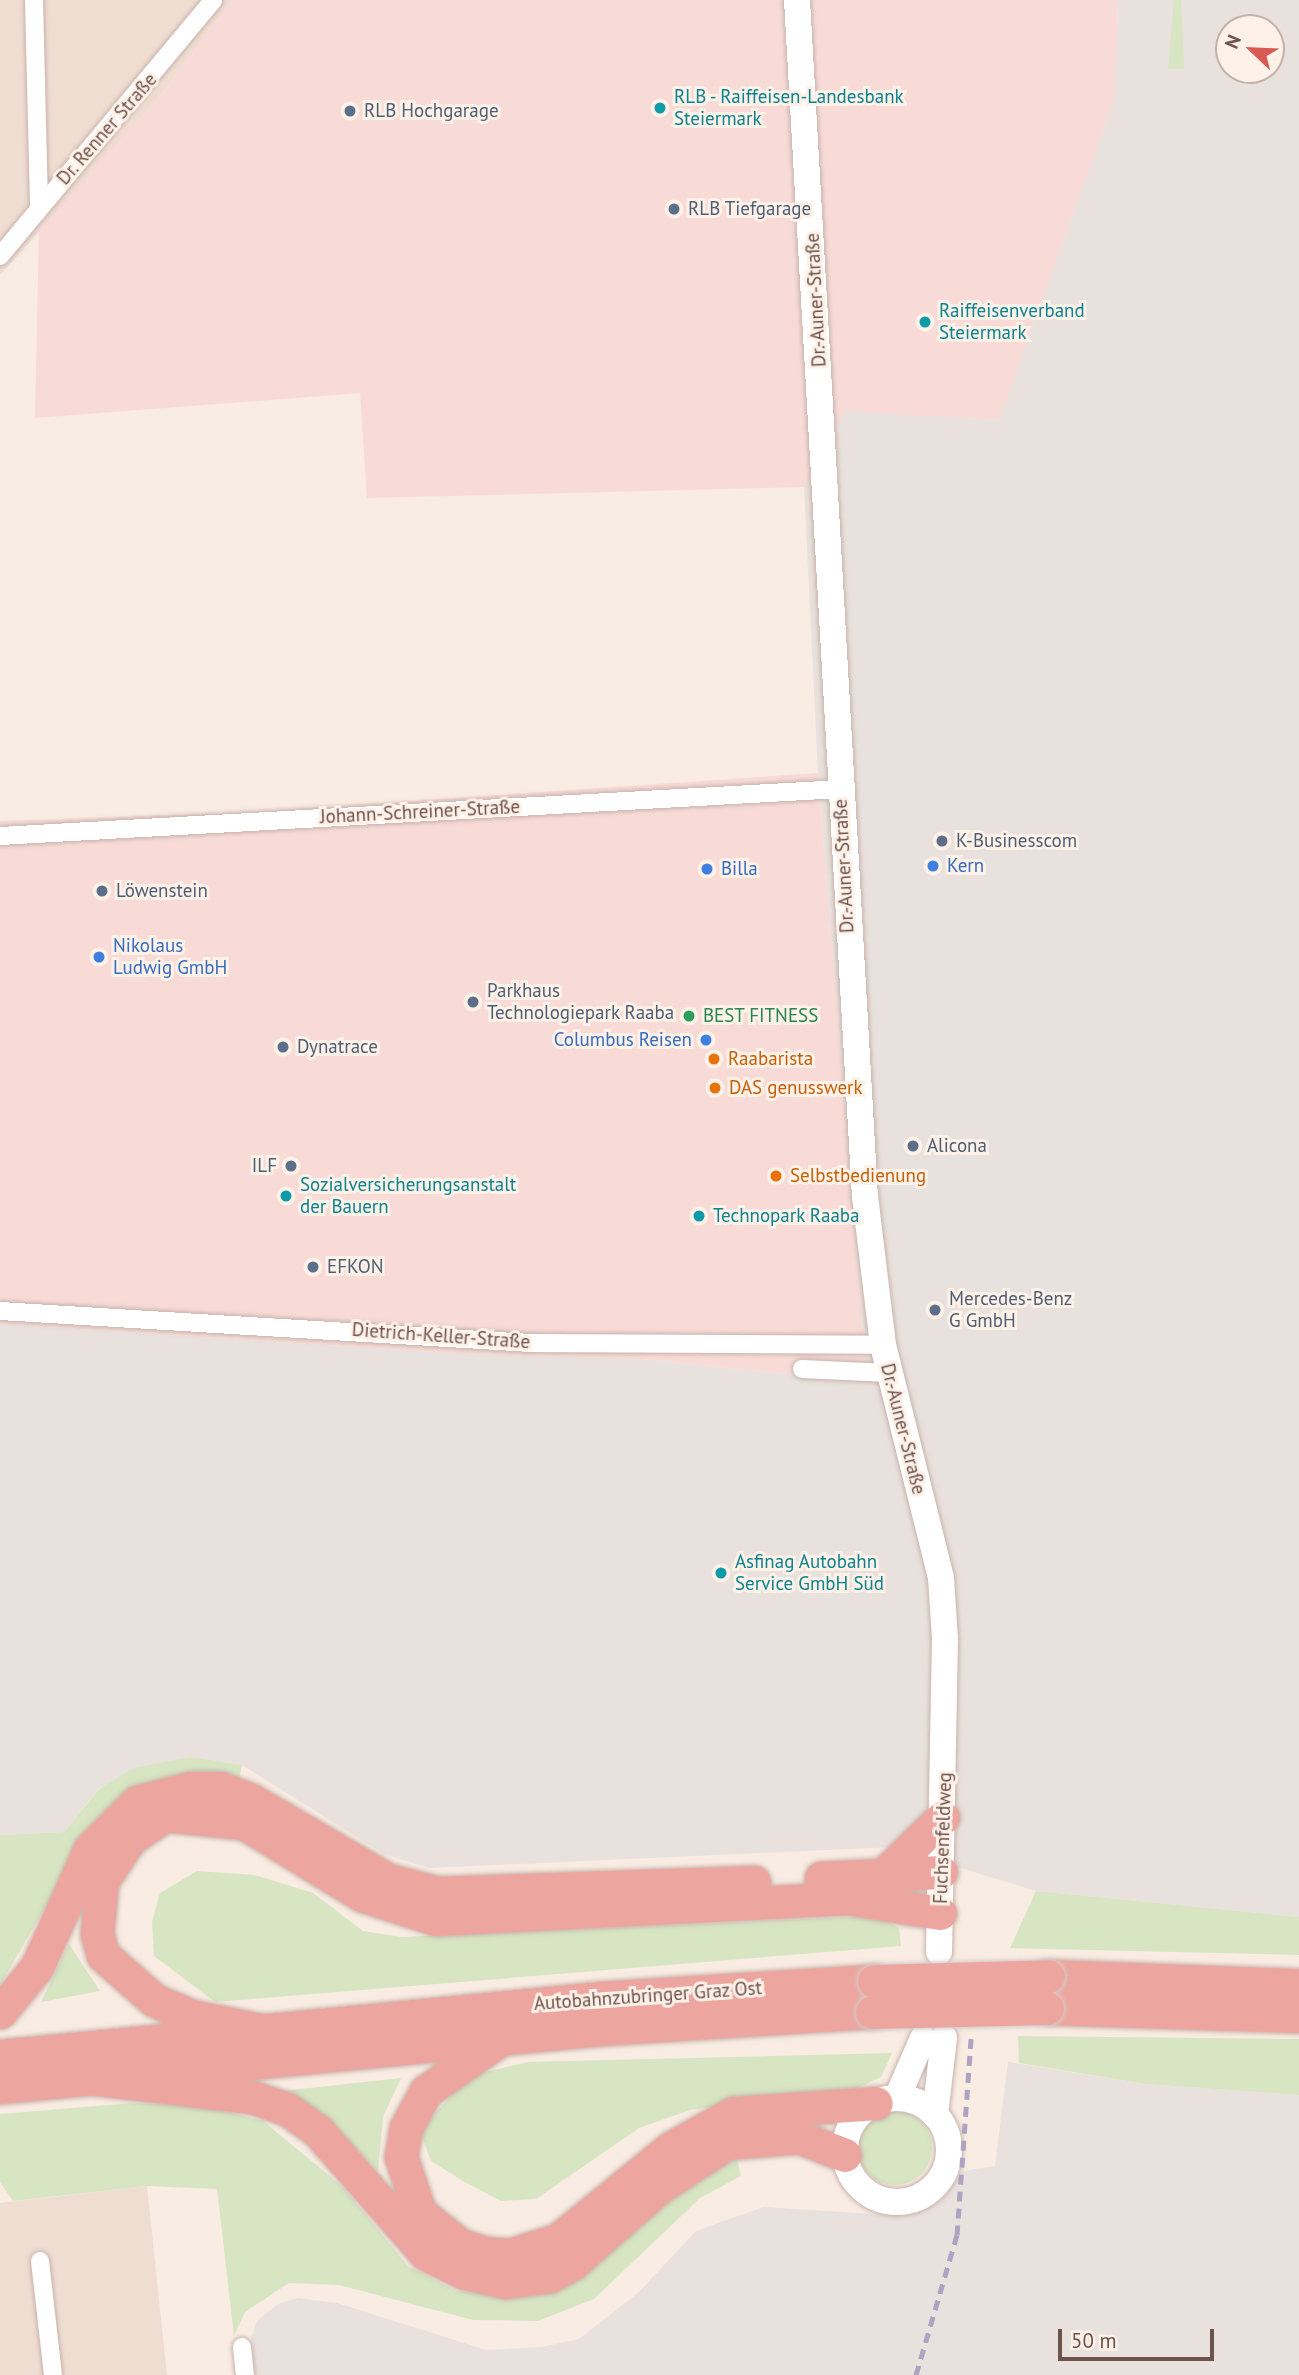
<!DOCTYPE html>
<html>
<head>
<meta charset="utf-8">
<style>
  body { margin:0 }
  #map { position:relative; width:1299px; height:2375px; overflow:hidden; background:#f9ece2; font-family:"PT Sans",sans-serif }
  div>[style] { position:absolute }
  .residential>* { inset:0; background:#f0ddd2 }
  .commercial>* { inset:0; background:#f8dbd7 }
  .industrial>* { inset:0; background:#e9e1dd }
  .green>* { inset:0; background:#d7e5c3 }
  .round { border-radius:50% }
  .roads { filter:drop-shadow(0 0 2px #c8b3ab) drop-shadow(0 0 2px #c8b3ab) }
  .street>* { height:18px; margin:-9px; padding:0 9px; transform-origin:9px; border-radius:9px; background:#fff }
  .secondary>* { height:26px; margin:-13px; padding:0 13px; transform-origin:13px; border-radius:13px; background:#fff }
  .secondary>.ring { margin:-13px; padding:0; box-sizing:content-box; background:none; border:26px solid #fff; border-radius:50% }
  .highway>* { height:33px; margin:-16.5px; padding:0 16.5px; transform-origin:16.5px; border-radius:16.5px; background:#eda69f }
  .rail>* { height:5px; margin-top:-2.5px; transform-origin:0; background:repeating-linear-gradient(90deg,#aea3c1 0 10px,transparent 0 17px) }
  .bridges { filter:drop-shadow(0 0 2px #d4cbc9) drop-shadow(0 0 2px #d4cbc9) }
  .highway-bridge>* { height:33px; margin:-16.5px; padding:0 16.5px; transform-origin:16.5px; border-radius:16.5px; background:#eda69f }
  .dots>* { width:19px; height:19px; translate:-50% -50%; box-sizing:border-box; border:4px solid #fdf1e8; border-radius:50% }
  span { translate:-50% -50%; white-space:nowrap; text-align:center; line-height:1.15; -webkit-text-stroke:6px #fdf1e8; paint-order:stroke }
  .culture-label { font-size:19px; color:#0d838f }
  .left { translate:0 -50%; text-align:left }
  .service-label { font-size:19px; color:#4e5e75 }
  .right { translate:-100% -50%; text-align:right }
  .street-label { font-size:19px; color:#6e524c }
  .shop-label { font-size:19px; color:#366cbe }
  .leisure-label { font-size:19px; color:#27864d }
  .food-label { font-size:19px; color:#c56008 }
  .north { position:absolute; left:1215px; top:14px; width:70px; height:70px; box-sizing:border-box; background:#fdf1e8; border:2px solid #c4b1aa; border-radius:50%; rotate:293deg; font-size:19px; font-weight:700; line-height:28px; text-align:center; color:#6e524c }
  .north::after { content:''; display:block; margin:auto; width:24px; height:32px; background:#d75a54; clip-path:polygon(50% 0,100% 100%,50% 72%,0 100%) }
  .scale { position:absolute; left:1058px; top:2329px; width:156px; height:32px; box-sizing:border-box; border:4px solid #6e524c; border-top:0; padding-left:9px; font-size:21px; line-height:24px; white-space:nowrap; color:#6e524c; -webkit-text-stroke:5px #fdf1e8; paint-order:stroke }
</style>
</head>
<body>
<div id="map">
  <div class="residential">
    <div style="clip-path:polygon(0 0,232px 0,160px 96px,0 275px)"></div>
    <div style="clip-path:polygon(147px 2186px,167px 2375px,0 2375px,0 2203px)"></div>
  </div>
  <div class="commercial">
    <div style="clip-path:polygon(232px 0,1118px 0,1115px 97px,999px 420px,845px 412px,804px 487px,367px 498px,360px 393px,35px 418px,39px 230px,160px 96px)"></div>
    <div style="clip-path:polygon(818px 773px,867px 1382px,643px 1359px,464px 1354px,0 1324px,0 821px,236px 813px)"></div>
  </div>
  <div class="industrial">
    <div style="clip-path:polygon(evenodd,1118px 0,1299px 0,1299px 1917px,1036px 1891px,892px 1847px,429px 1868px,384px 1854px,242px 1765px,191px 1757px,100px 1787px,64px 1832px,0 1835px,0 1324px,464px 1354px,643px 1359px,867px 1382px,818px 773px,804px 487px,845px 411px,999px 420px,1115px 97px,1118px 0,1229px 28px,1271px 28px,1271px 70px,1229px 70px,1229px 28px)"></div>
    <div style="clip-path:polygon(1008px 2062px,1146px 2084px,1299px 2095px,1299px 2375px,251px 2375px,248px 2347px,257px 2321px,278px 2304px,298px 2298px,337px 2303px,486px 2350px,542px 2347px,579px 2339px,639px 2292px,696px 2231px,763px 2207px,890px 2215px,920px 2209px,946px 2194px,962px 2171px,995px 2166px)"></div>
  </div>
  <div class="green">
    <div style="clip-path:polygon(1174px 0,1181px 0,1184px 69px,1168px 69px)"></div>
    <div style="clip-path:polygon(191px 1757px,242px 1765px,239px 1781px,128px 1795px,98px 1817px,0 1985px,0 1835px,64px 1832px,100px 1788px,134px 1768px)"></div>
    <div style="clip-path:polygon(197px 1871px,255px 1875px,313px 1893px,363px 1931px,402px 1937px,878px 1916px,899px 1928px,901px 1946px,215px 2002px,154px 1956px,152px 1922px,160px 1893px)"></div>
    <div style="clip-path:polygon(1036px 1891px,1299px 1917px,1299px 1955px,1010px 1948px)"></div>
    <div style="clip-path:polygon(69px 1944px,100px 1991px,41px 2002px)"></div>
    <div style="clip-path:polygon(1018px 2036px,1299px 2039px,1299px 2095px,1146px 2084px,1019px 2063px)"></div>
    <div style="clip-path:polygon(892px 2053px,881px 2077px,853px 2090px,690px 2110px,639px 2128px,536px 2199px,501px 2201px,463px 2181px,431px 2161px,420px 2131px,468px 2076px,528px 2062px)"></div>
    <div style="clip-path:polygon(401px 2078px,383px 2117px,378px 2172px,327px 2118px,282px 2091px)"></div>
    <div style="clip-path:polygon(133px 2103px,210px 2107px,263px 2121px,343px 2187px,408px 2266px,456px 2291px,516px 2297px,690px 2177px,737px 2159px,741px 2176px,700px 2198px,594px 2299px,538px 2321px,473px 2320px,339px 2285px,289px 2283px,245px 2312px,234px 2336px,217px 2189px,147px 2186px,13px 2201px,0 2182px,0 2114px)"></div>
    <div class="round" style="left:858px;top:2111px;width:74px;height:74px"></div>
  </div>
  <div class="roads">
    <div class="street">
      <div style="left:34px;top:0;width:207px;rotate:88.6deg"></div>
      <div style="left:0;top:256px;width:333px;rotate:-50.2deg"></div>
      <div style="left:0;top:836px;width:841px;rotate:-3.2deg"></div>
      <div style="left:0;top:1311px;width:532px;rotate:3.45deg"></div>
      <div style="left:531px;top:1343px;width:352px;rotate:0.3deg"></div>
      <div style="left:802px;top:1369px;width:87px;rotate:2.6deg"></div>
      <div style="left:40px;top:2261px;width:115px;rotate:83.5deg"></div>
      <div style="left:242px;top:2347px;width:28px;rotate:84deg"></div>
    </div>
    <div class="secondary">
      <div style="left:797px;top:0;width:1198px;rotate:86.75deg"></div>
      <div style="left:865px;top:1196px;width:150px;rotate:83.1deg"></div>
      <div style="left:883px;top:1345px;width:240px;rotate:76deg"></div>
      <div style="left:941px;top:1578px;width:61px;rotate:86.2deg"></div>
      <div style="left:945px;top:1639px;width:313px;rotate:91.1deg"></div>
      <div style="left:897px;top:2098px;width:65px;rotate:-66.6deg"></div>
      <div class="ring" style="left:845px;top:2098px;width:78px;height:78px"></div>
      <div style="left:935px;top:2115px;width:78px;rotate:-83.3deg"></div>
    </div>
    <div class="highway">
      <div style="left:883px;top:1875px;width:83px;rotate:-44deg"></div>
      <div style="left:821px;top:1878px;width:120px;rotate:-2.9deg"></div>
      <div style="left:1048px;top:1976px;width:251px;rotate:2.1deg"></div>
      <div style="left:1047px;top:2008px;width:252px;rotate:1.8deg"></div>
      <div style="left:0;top:2012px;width:58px;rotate:-50.6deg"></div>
      <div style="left:37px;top:1967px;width:129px;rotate:-65.8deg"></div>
      <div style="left:90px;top:1849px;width:66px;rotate:-45deg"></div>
      <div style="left:137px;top:1802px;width:56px;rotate:-14.5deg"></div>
      <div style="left:191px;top:1788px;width:29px"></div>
      <div style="left:220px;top:1788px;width:33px;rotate:21deg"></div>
      <div style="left:251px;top:1800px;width:159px;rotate:30.3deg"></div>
      <div style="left:388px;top:1880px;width:52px;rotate:14.6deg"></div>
      <div style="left:438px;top:1893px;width:316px;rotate:-2deg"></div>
      <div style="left:259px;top:2030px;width:69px;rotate:-168.4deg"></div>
      <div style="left:191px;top:2016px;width:40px;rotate:-156.6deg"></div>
      <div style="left:154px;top:2000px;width:68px;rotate:-138.6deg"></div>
      <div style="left:103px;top:1955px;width:22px;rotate:-106deg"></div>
      <div style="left:97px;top:1934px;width:53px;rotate:-84.6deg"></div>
      <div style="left:102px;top:1881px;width:50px;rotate:-56.3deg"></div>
      <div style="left:130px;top:1839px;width:42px;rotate:-34.4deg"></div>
      <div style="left:165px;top:1815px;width:79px;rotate:5.8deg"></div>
      <div style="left:244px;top:1823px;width:138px;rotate:31.4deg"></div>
      <div style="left:362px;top:1895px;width:78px;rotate:18deg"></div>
      <div style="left:436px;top:1919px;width:413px;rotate:-2.9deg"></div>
      <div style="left:848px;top:1898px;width:93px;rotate:9.3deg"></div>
      <div style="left:498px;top:2041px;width:88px;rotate:145.2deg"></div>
      <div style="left:426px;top:2091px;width:42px;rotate:118.4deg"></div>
      <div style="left:406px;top:2128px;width:29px;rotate:100deg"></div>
      <div style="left:401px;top:2157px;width:59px;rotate:71.3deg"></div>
      <div style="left:420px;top:2213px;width:51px;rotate:38.7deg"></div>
      <div style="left:460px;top:2245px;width:26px;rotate:18deg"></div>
      <div style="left:485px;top:2253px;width:25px;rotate:5deg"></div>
      <div style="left:510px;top:2255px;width:50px;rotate:-17.4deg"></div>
      <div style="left:558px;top:2240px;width:146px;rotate:-39.2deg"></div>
      <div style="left:671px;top:2148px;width:72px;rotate:-29.1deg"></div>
      <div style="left:734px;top:2113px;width:142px;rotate:-4deg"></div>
      <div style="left:0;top:2056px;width:604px;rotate:-5.51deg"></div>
      <div style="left:601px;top:1998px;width:274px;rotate:-3.6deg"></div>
      <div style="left:90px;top:2078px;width:163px;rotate:6.7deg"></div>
      <div style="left:252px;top:2097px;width:37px;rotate:19deg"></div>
      <div style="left:287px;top:2109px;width:37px;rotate:35deg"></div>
      <div style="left:317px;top:2130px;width:165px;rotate:48.7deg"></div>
      <div style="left:426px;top:2254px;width:43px;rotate:26deg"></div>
      <div style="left:465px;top:2273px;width:41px;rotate:12.7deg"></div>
      <div style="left:505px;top:2282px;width:45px;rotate:-7.6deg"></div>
      <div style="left:550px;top:2276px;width:26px;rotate:-29deg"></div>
      <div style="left:573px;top:2263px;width:113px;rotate:-41.4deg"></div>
      <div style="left:658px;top:2188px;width:82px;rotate:-33.1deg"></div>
      <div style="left:727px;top:2143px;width:72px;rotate:-4.8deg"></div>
      <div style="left:799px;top:2137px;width:49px;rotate:21.4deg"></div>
      <div style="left:0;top:2087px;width:603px;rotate:-5.52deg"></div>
      <div style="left:600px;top:2029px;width:273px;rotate:-3.6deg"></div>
    </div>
  </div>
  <div class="rail">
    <div style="left:916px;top:2375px;width:146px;rotate:-73.7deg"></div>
    <div style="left:957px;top:2235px;width:197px;rotate:-85.9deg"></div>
  </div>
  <div class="bridges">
    <div class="highway-bridge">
      <div style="left:874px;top:1981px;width:174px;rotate:-1.6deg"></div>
      <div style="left:872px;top:2012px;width:175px;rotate:-1.3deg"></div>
    </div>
  </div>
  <div class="dots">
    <div style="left:660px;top:108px;background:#0f9aa8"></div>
    <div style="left:350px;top:111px;background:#5c6f8a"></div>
    <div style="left:674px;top:209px;background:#5c6f8a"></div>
    <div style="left:925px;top:322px;background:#0f9aa8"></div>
    <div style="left:942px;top:841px;background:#5c6f8a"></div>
    <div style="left:933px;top:866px;background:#3f7fe0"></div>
    <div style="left:707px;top:869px;background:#3f7fe0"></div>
    <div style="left:102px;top:891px;background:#5c6f8a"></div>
    <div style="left:99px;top:957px;background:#3f7fe0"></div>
    <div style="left:473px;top:1002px;background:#5c6f8a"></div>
    <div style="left:689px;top:1016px;background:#2e9e5b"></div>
    <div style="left:706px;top:1040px;background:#3f7fe0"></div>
    <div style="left:283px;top:1047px;background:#5c6f8a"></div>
    <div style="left:714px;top:1059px;background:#e8710a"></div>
    <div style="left:715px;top:1088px;background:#e8710a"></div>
    <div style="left:913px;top:1146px;background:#5c6f8a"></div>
    <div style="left:291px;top:1166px;background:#5c6f8a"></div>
    <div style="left:776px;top:1176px;background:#e8710a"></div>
    <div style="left:286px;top:1196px;background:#0f9aa8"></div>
    <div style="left:699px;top:1216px;background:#0f9aa8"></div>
    <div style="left:313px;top:1267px;background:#5c6f8a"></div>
    <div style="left:935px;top:1310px;background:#5c6f8a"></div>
    <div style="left:721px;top:1573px;background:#0f9aa8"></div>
  </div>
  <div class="culture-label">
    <span class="left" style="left:674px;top:108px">RLB - Raiffeisen-Landesbank<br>Steiermark</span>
    <span class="left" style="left:939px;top:322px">Raiffeisenverband<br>Steiermark</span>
    <span class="left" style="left:300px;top:1196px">Sozialversicherungsanstalt<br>der Bauern</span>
    <span class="left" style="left:713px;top:1216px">Technopark Raaba</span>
    <span class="left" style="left:735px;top:1573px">Asfinag Autobahn<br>Service GmbH Süd</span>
  </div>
  <div class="service-label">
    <span class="left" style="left:364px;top:111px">RLB Hochgarage</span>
    <span class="left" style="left:688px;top:209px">RLB Tiefgarage</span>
    <span class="left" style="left:956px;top:841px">K-Businesscom</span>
    <span class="left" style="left:116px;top:891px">Löwenstein</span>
    <span class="left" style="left:487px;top:1002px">Parkhaus<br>Technologiepark Raaba</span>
    <span class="left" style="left:297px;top:1047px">Dynatrace</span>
    <span class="left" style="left:927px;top:1146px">Alicona</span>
    <span class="right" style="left:277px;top:1166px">ILF</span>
    <span class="left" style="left:327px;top:1267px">EFKON</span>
    <span class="left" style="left:949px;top:1310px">Mercedes-Benz<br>G GmbH</span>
  </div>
  <div class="street-label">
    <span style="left:107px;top:129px;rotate:-49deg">Dr. Renner Straße</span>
    <span style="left:816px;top:300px;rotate:-93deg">Dr.-Auner-Straße</span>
    <span style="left:420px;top:812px;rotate:-3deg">Johann-Schreiner-Straße</span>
    <span style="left:844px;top:866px;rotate:-93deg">Dr.-Auner-Straße</span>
    <span style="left:441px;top:1336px;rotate:4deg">Dietrich-Keller-Straße</span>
    <span style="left:903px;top:1429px;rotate:76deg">Dr.-Auner-Straße</span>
    <span style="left:943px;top:1838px;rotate:-88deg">Fuchsenfeldweg</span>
    <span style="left:648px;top:1996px;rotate:-4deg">Autobahnzubringer Graz Ost</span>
  </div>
  <div class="shop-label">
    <span class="left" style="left:947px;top:866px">Kern</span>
    <span class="left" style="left:721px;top:869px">Billa</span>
    <span class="left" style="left:113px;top:957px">Nikolaus<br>Ludwig GmbH</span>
    <span class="right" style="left:692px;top:1040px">Columbus Reisen</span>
  </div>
  <div class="leisure-label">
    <span class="left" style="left:703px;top:1016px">BEST FITNESS</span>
  </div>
  <div class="food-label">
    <span class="left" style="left:728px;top:1059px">Raabarista</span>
    <span class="left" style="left:729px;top:1088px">DAS genusswerk</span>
    <span class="left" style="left:790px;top:1176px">Selbstbedienung</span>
  </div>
  <div class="north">N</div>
  <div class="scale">50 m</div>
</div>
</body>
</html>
